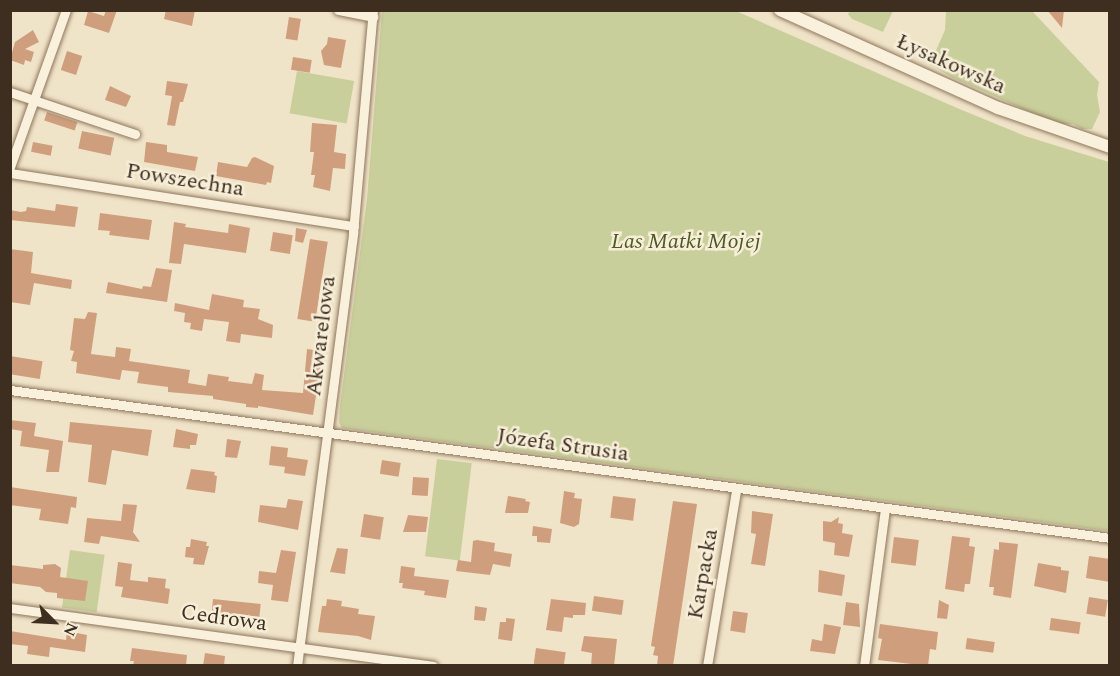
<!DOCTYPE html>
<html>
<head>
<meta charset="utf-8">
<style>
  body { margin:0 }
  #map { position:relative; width:1120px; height:676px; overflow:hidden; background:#f0e4c8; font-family:Spectral,serif }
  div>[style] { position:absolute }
  .green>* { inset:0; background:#c9cf9b; transform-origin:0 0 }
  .building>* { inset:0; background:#cf9f7d; transform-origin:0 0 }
  .roads { filter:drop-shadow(0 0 2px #8d765c) drop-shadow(0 0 2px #8d765c) }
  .minor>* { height:9px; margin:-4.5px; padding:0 4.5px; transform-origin:4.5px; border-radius:4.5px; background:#faf1dc }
  .tertiary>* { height:12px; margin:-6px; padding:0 6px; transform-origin:6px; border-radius:6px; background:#faf1dc }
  span { translate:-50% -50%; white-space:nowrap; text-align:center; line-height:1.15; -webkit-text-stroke:5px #f7eed8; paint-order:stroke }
  .street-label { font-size:22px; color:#3d2e20 }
  .park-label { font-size:22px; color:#4d5a26; font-style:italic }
  .frame { position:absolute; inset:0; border:12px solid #3d2e20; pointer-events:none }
  .north { position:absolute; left:24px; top:592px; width:60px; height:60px; -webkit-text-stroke:4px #f7eed8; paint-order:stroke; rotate:114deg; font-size:16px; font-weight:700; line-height:24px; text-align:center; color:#3d2e20 }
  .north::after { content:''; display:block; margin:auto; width:21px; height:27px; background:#3d2e20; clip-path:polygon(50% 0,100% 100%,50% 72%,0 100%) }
</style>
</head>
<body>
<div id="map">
  <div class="green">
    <div style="clip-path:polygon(382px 11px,736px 11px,957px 108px,1025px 136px,1109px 162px,1109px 531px,342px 428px,339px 423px,340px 406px,367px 199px)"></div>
    <div style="clip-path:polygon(850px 11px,850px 10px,893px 11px,883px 32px,852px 19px,848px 14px)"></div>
    <div style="clip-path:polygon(946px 11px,1032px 11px,1099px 82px,1097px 95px,1100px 112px,1092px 129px,1082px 129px,1073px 124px,1062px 124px,1037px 115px,951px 77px,930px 64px,945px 30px)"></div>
    <div style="left:297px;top:71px;width:58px;height:43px;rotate:10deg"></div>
    <div style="left:437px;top:459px;width:35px;height:98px;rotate:7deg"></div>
    <div style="left:70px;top:550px;width:35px;height:58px;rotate:8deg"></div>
  </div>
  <div class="building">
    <div style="clip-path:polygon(106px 10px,117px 10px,109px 33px,84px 25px,88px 11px,104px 16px)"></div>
    <div style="clip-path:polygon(166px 10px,195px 10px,192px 26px,164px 19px)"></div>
    <div style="clip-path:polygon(1047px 10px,1064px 10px,1062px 28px)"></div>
    <div style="left:289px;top:17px;width:12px;height:22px;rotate:9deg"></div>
    <div style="clip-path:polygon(33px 30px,39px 42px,25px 49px,34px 52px,31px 62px,25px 60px,24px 65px,10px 60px,15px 42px)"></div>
    <div style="clip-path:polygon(328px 37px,346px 40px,341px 68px,324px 65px,321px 51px,327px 44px)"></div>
    <div style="left:67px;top:51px;width:16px;height:20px;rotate:18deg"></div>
    <div style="left:293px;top:57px;width:19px;height:13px;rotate:9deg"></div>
    <div style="clip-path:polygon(167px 81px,188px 84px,183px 102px,180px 102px,175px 126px,167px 125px,172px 96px,165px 95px)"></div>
    <div style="clip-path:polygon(110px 86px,131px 96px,126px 107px,105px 100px)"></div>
    <div style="left:47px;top:112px;width:32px;height:9px;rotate:18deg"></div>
    <div style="clip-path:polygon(312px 123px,337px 125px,334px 152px,346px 154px,345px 169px,333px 168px,330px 191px,313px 187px,315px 175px,311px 175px,314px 152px,310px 152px)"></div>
    <div style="left:82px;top:131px;width:33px;height:18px;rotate:12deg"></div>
    <div style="left:33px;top:142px;width:20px;height:10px;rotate:11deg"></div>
    <div style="clip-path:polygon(146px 142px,167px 145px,167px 152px,198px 157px,195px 171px,144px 162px)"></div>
    <div style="clip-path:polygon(255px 157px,274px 166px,271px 183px,267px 182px,266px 185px,216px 176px,218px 162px,247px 167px,252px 158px)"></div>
    <div style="clip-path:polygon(56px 204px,78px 207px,75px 227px,10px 220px,10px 210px,21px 212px,26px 211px,27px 207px,55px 211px)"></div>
    <div style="clip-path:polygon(100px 213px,152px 220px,149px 240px,109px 235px,110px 231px,98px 230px)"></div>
    <div style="clip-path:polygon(174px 222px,186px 224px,185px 227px,228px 233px,229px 224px,250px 228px,246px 253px,184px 244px,181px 264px,169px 263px)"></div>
    <div style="clip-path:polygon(296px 228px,307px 230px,303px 243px,295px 241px)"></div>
    <div style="left:273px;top:232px;width:20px;height:19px;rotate:9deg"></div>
    <div style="left:310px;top:239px;width:18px;height:81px;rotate:9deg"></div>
    <div style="clip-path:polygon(10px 249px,33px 252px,31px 273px,72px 280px,71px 289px,34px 283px,30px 305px,10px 302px)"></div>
    <div style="clip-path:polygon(156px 268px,172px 270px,167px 302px,106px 293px,108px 282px,142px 289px,143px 286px,151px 287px)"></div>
    <div style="clip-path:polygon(212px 294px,244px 300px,243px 307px,260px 309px,258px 319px,273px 325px,272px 338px,241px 334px,240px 343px,226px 341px,229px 322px,204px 319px,202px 331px,190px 329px,191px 323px,184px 322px,185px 313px,174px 311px,175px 303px,209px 310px)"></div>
    <div style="clip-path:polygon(88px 312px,97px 313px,91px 354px,115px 357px,116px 347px,131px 349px,129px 361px,190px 370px,188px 383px,206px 386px,208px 374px,229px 377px,228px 381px,252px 384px,255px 373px,264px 375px,262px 390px,303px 393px,307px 349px,323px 351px,313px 415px,258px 406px,258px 408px,246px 407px,246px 404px,213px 399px,213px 396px,168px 392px,168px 387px,137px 383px,139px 372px,122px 370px,120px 380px,76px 373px,77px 362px,71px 361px,74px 351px,70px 350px,74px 318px,85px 319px)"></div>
    <div style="left:10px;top:356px;width:33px;height:18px;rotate:9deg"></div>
    <div style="clip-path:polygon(10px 420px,36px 423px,34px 436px,63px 441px,59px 472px,46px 472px,49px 450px,20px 446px,22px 431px,10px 429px)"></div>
    <div style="clip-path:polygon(70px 422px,152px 430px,148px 456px,112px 450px,106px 485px,88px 482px,92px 445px,68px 442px)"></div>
    <div style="clip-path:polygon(176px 429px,198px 434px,196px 445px,190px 445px,190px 449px,173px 447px)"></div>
    <div style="clip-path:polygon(227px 439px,241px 441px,237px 458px,225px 457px)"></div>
    <div style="clip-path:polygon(271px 446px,288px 448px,287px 457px,308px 460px,305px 476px,284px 473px,285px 467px,269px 465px)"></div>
    <div style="left:382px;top:460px;width:19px;height:14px;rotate:9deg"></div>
    <div style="clip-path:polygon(191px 469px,215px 472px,214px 475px,217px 476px,215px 493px,186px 489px)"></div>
    <div style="left:413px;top:477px;width:16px;height:18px;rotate:4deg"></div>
    <div style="clip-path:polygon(10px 487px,77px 497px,76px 508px,71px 507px,68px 524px,39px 520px,41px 509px,10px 505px)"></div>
    <div style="clip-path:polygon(564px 491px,575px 493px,574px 498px,582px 499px,579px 524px,574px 527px,560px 523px)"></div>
    <div style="clip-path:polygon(508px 496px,526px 499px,525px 501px,530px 502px,528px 513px,505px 513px)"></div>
    <div style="left:613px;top:496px;width:23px;height:22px;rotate:7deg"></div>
    <div style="clip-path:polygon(288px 499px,303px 501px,298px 530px,258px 522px,260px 505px,286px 508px)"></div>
    <div style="clip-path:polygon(673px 501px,697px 504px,673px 666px,657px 666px,658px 656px,653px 655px,655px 647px,651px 646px)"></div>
    <div style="clip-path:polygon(123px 504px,137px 505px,133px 532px,140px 542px,101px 536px,99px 544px,84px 542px,87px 518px,121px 521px)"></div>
    <div style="clip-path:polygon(752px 511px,773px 514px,765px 566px,751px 564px,756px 534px,751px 533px)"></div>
    <div style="left:364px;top:514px;width:20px;height:23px;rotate:9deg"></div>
    <div style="clip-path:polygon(408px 515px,428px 517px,426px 532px,403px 532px)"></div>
    <div style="clip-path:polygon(839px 517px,838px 523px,843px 524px,842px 533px,853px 535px,849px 557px,834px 555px,835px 543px,823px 541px,823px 521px,831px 522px)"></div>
    <div style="clip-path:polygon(533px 526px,552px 529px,550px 543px,537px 542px,537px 536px,532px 536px)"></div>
    <div style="clip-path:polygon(952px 536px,970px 538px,969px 546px,975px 547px,970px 584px,965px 584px,964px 592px,945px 589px)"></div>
    <div style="left:894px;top:537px;width:25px;height:26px;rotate:7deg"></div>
    <div style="clip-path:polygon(191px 539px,207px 542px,206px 546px,209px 546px,204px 565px,193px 564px,194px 558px,185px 557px,186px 547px,190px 547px)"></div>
    <div style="clip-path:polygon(477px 540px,495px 543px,494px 551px,512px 554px,510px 567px,493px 564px,490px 575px,456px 571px,458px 560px,471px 562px,473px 541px)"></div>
    <div style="clip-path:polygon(999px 542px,1018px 544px,1011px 598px,993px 595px,994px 587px,989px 587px,994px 549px,999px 550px)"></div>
    <div style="clip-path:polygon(337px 548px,348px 549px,345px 574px,330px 572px)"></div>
    <div style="clip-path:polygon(281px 550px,296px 552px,288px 602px,271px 600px,273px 585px,258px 583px,259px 571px,276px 573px)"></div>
    <div style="clip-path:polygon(1089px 556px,1110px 559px,1110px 582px,1086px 578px)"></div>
    <div style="clip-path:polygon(118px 562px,132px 564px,130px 580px,148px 582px,148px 577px,166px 579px,165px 588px,170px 589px,168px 604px,121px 597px,123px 587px,115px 586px)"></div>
    <div style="clip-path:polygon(1038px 563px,1061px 567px,1061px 570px,1069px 571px,1066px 593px,1034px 586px)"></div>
    <div style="clip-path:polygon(55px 564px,61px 568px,60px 577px,88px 581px,85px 601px,57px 598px,57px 593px,46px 592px,40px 587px,10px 583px,10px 565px,43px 569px,43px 565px)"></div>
    <div style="clip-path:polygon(401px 566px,415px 568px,414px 576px,449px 580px,446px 598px,424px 595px,425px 591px,402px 588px,403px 583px,399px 583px)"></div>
    <div style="clip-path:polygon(819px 570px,845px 575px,842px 596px,818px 592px)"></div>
    <div style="left:594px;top:596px;width:30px;height:15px;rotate:8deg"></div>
    <div style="left:1089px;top:597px;width:19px;height:17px;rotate:9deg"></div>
    <div style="left:213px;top:599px;width:48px;height:19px;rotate:6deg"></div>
    <div style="clip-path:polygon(327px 599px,342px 601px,341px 606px,359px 609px,358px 614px,375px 616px,371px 640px,358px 636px,318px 632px,322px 606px,326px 606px)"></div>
    <div style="clip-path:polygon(551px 599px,586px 603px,585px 615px,573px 615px,573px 618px,564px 617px,562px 632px,546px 630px)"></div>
    <div style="clip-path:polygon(939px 600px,949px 605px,947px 619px,937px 618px)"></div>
    <div style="clip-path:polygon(846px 602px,859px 604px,860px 627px,843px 625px)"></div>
    <div style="clip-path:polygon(475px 606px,487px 608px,485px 621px,474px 620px)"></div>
    <div style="left:733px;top:611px;width:15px;height:20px;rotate:8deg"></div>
    <div style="clip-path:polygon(506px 618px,515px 619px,512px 641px,498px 639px,500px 622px,506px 622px)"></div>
    <div style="left:1051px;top:618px;width:30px;height:12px;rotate:8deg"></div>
    <div style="clip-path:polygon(824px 624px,841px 627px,835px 654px,810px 651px,812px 639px,822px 641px)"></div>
    <div style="clip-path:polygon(880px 624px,938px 632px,936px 650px,930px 649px,928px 666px,878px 660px,882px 639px,878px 638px)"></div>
    <div style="clip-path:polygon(10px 631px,66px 640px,67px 631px,87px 635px,85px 652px,50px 647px,49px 657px,27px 654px,28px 646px,10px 644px)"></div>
    <div style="clip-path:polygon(584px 636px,617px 639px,614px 666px,591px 666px,592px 653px,581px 651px)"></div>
    <div style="left:967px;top:638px;width:28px;height:11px;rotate:8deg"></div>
    <div style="clip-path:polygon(132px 648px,187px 655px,186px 666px,133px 666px,134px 661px,130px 661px)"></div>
    <div style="left:536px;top:648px;width:30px;height:16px;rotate:8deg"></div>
    <div style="clip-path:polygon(205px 653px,225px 656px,224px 666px,203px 666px)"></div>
  </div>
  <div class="roads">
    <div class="minor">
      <div style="left:338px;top:10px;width:36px;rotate:11deg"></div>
      <div style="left:10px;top:92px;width:132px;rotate:18.6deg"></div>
      <div style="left:10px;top:167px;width:167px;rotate:-70.4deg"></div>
      <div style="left:10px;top:173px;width:348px;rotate:8.8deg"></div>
      <div style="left:10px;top:390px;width:1110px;rotate:7.66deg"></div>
      <div style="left:10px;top:608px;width:427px;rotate:7.8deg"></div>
      <div style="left:297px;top:666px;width:437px;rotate:-82.6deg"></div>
      <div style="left:353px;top:233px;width:224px;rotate:-84.9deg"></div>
      <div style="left:707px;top:666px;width:178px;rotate:-80.6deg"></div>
      <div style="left:864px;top:666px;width:158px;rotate:-82.4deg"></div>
    </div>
    <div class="tertiary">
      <div style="left:780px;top:10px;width:239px;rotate:24.2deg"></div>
      <div style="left:998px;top:108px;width:119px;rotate:19.2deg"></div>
    </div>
  </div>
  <div class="street-label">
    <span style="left:951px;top:64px;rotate:24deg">Łysakowska</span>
    <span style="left:185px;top:180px;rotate:9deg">Powszechna</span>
    <span style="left:321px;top:336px;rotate:-83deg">Akwarelowa</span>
    <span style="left:563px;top:445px;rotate:8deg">Józefa Strusia</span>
    <span style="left:703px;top:574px;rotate:-80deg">Karpacka</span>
    <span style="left:224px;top:618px;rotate:8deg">Cedrowa</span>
  </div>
  <div class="park-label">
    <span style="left:686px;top:242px">Las Matki Mojej</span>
  </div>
  <div class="frame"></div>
  <div class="north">N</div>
</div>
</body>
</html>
